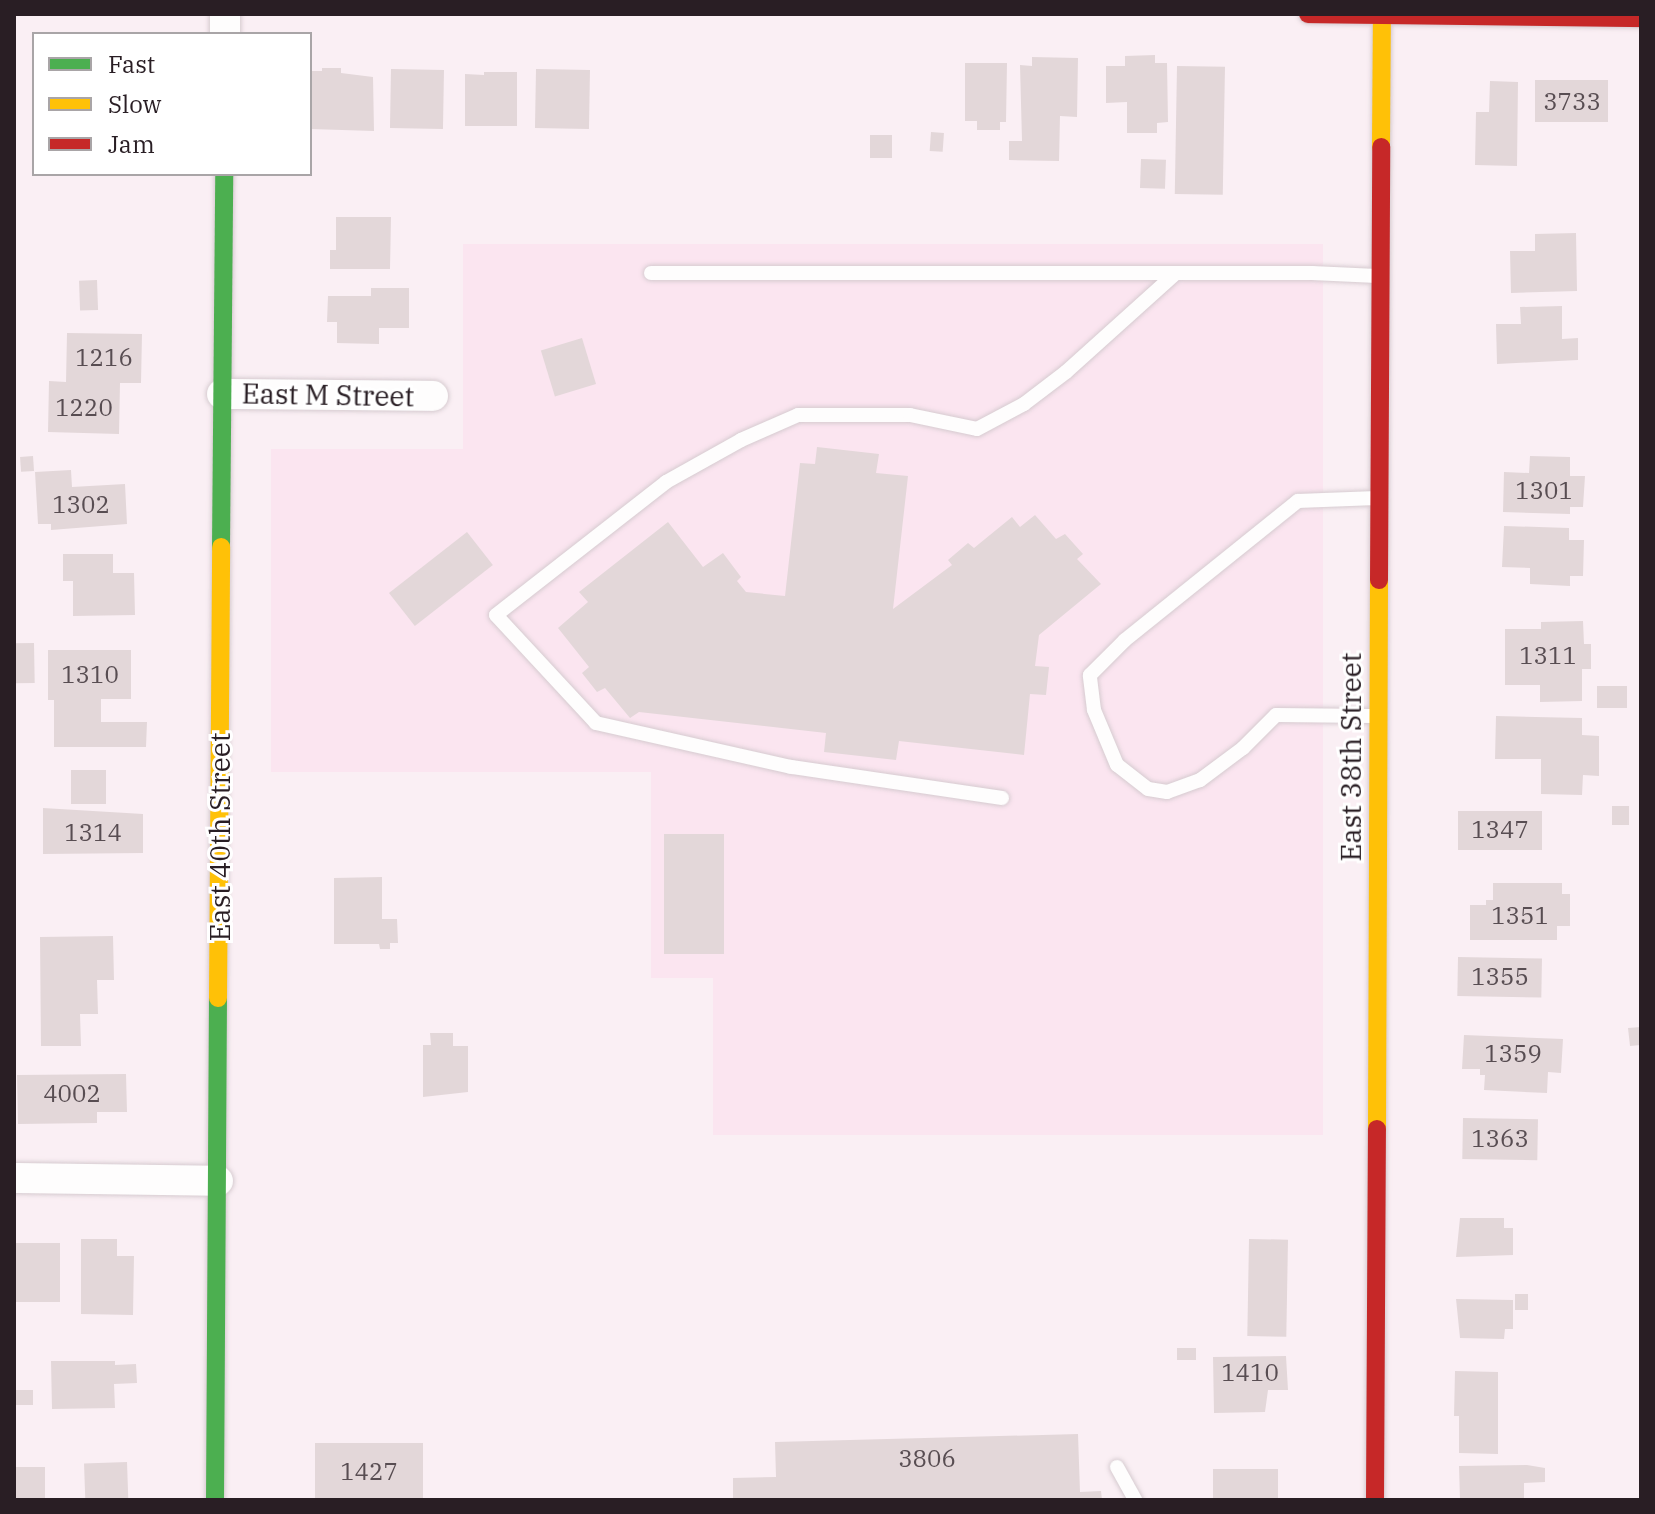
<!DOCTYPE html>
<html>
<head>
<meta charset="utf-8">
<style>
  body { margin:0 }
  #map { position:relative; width:1655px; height:1514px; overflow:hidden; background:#faeff4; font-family:"IBM Plex Serif",serif }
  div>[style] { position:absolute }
  .built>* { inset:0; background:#fbe5f0 }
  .building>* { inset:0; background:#e3d7d9; transform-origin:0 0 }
  .roads { filter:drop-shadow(0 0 2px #d6cbd0) drop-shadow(0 0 2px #d6cbd0) }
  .lane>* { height:14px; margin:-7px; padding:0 7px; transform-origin:7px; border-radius:7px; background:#fefdfd }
  .street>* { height:30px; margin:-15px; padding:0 15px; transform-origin:15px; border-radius:15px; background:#fefdfd }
  .fast>* { height:18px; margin:-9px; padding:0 9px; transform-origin:9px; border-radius:9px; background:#4caf50 }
  .slow>* { height:18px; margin:-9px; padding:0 9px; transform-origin:9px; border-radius:9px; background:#ffc107 }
  .jam>* { height:18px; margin:-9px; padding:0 9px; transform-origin:9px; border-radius:9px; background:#c62828 }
  span { translate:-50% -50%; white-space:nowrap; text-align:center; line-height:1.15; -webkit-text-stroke:6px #fff; paint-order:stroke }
  .number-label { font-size:24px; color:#584d52 }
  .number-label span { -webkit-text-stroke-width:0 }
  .street-label { font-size:28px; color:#291e24 }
  .frame { position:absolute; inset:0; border:16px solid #291e24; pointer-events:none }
  .legend { position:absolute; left:32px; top:32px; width:280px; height:144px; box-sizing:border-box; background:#fff; border:2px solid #a9a5a7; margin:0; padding:10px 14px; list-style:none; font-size:24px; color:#291e24 }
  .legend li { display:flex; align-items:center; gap:16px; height:40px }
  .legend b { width:40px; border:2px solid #a9a5a7 }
</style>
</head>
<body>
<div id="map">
  <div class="built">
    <div style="clip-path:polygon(463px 244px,1323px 244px,1323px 1135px,713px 1135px,713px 978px,651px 978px,651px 772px,271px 772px,271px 449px,463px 449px)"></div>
  </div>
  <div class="building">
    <div style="clip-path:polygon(1155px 55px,1155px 63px,1167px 63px,1168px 122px,1157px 123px,1157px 133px,1127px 133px,1127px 102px,1106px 103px,1106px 66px,1125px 66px,1125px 56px)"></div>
    <div style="clip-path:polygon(1032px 57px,1078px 58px,1077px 117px,1060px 116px,1059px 161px,1009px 160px,1009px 141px,1022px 141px,1020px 65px,1032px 66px)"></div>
    <div style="clip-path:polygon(965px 63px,1007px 63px,1006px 122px,1000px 122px,1000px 130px,977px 130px,977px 121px,965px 121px)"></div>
    <div style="left:1177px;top:66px;width:48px;height:128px;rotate:1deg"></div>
    <div style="clip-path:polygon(322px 68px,341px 68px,341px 73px,373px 77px,374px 131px,310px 129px,310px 71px,322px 71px)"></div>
    <div style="left:391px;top:69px;width:53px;height:59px;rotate:1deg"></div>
    <div style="left:536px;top:69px;width:54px;height:59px;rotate:1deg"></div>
    <div style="clip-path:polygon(484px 72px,517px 72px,517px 126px,465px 126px,465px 74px,484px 75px)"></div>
    <div style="left:1608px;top:80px;width:42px;height:73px;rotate:90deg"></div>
    <div style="clip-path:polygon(1490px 81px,1518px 82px,1517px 166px,1475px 165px,1476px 112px,1489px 112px)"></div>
    <div style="left:931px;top:132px;width:13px;height:19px;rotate:4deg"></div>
    <div style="left:870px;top:135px;width:22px;height:23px"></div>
    <div style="left:1141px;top:159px;width:25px;height:29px;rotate:2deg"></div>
    <div style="clip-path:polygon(336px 217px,391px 217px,390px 269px,330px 269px,330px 250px,336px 250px)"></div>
    <div style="clip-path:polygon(1576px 233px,1577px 291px,1511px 293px,1510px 251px,1535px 251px,1535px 234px)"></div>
    <div style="left:97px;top:280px;width:30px;height:18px;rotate:88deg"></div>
    <div style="clip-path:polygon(371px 288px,409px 288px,409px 328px,379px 328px,379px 344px,337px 343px,337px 322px,327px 322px,328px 296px,371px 296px)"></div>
    <div style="clip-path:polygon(1562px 306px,1562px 339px,1578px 338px,1578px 360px,1497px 364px,1496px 324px,1521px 324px,1520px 307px)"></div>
    <div style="clip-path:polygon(67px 333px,142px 334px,141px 383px,120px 383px,119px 434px,48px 432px,49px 381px,66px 382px)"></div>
    <div style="left:582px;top:338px;width:48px;height:43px;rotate:73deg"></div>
    <div style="clip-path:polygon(817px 447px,879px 454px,876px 473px,908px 476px,893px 609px,952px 565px,948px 560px,968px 543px,974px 548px,1012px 517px,1020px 527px,1035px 515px,1056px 539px,1065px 534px,1083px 554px,1077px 559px,1101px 584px,1039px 635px,1035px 666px,1049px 667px,1046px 695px,1030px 694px,1024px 755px,899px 741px,896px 760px,824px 752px,826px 733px,639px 712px,630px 718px,605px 688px,597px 692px,582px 673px,589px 667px,558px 628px,588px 602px,579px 592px,668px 522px,703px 567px,723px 553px,741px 577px,737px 581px,746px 592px,785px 596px,800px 463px,815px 464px)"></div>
    <div style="left:33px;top:456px;width:15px;height:13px;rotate:86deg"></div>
    <div style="clip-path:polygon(1530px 456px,1570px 457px,1570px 476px,1585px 476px,1583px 507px,1570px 507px,1570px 514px,1503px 512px,1504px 472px,1529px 473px)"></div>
    <div style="clip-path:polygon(71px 470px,72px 487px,125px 484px,127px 524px,51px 530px,51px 524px,38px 524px,35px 472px)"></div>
    <div style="clip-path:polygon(1504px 526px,1569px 528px,1569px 540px,1584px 540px,1583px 576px,1570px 576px,1570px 586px,1530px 584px,1530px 568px,1502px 567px)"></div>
    <div style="left:467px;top:532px;width:42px;height:99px;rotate:52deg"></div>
    <div style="clip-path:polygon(63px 554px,113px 554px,113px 573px,134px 573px,135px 615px,73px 616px,73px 581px,63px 581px)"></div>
    <div style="clip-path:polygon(1583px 621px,1584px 644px,1591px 644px,1591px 669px,1582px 669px,1582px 701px,1540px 702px,1540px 685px,1505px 685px,1505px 629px,1541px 629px,1541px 622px)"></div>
    <div style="left:34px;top:643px;width:40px;height:20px;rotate:89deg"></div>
    <div style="clip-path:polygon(48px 650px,131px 650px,131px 699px,101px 699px,101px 722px,147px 722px,146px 747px,54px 747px,54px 700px,48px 700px)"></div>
    <div style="left:1627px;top:686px;width:22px;height:30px;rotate:90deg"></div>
    <div style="clip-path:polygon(1496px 716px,1582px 718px,1582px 735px,1599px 736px,1599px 776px,1583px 775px,1582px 795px,1541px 794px,1541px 759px,1495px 759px)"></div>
    <div style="left:71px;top:770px;width:35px;height:34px"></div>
    <div style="left:1612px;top:806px;width:17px;height:19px"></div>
    <div style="clip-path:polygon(43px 808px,143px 814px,143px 853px,43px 854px)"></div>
    <div style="left:1458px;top:811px;width:84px;height:39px"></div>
    <div style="left:664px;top:834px;width:60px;height:120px"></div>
    <div style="clip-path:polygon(382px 877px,382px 919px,397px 919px,398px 943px,390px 943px,390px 949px,380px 949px,379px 944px,334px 944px,334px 878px)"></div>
    <div style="clip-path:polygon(1493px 883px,1562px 883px,1562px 894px,1570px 894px,1570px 926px,1557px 926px,1557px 940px,1470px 940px,1470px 905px,1486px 905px,1486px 900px,1493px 900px)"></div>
    <div style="clip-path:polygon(113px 936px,114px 980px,97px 980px,98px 1014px,80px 1014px,81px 1046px,41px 1046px,40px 937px)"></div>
    <div style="left:1458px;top:957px;width:84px;height:39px;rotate:1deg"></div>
    <div style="clip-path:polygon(1641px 1027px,1641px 1045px,1630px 1046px,1628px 1028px)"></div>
    <div style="clip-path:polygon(430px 1033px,453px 1033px,453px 1046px,468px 1046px,468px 1092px,423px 1097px,423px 1045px,431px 1045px)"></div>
    <div style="clip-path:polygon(1464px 1035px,1563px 1039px,1561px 1073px,1548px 1072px,1547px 1093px,1484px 1090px,1485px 1075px,1480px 1075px,1480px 1069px,1462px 1069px)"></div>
    <div style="clip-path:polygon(126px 1074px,127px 1112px,97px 1112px,97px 1123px,18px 1124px,17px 1075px)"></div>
    <div style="left:1463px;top:1118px;width:75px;height:41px;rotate:1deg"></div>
    <div style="clip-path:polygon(1460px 1218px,1504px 1218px,1504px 1228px,1513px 1228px,1513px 1255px,1456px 1257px)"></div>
    <div style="clip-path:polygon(81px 1239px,117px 1239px,117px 1256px,134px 1256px,133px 1315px,81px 1314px)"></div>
    <div style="left:1249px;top:1239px;width:39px;height:97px;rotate:1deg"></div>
    <div style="left:14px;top:1243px;width:46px;height:59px"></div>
    <div style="left:1515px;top:1294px;width:13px;height:16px"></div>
    <div style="clip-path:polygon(1456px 1299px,1513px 1300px,1513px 1329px,1505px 1329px,1504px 1339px,1460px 1338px)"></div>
    <div style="left:1177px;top:1348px;width:19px;height:12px"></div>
    <div style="clip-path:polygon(1286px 1356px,1288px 1390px,1268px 1390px,1265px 1412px,1214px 1413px,1213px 1357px)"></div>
    <div style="clip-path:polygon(51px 1361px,115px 1361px,115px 1365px,136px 1364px,137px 1383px,114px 1384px,115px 1408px,52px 1409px)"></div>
    <div style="clip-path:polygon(1455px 1371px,1498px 1372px,1498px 1454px,1459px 1453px,1459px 1416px,1454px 1416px)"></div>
    <div style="left:16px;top:1390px;width:17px;height:15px"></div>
    <div style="clip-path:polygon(1078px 1434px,1080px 1492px,1101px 1491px,1102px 1500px,733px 1500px,733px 1478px,776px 1477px,775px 1442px)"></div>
    <div style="left:423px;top:1443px;width:57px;height:108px;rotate:90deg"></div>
    <div style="left:127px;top:1462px;width:38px;height:43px;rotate:88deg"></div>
    <div style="clip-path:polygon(1527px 1465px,1545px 1468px,1545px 1482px,1524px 1483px,1524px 1500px,1460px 1500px,1459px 1466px)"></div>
    <div style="left:14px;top:1467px;width:31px;height:33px"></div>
    <div style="left:1278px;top:1469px;width:31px;height:65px;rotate:90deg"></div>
  </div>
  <div class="roads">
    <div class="lane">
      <div style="left:651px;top:273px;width:661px"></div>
      <div style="left:1312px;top:273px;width:65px;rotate:2.6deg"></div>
      <div style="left:1373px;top:716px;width:97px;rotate:-179.4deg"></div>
      <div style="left:1276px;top:715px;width:47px;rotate:135deg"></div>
      <div style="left:1243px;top:748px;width:54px;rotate:143.3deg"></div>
      <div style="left:1200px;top:780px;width:35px;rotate:160deg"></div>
      <div style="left:1167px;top:792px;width:19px;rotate:-171deg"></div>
      <div style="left:1148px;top:789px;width:39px;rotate:-142deg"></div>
      <div style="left:1117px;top:765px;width:60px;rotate:-112.7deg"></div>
      <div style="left:1094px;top:710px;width:35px;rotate:-97deg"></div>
      <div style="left:1090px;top:675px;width:49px;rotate:-45deg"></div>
      <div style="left:1125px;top:640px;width:222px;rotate:-38.8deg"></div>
      <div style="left:1298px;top:501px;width:78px;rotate:-2.2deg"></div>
      <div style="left:1002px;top:798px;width:213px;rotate:-171.6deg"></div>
      <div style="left:791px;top:767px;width:200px;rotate:-167.3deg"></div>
      <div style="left:596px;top:723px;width:147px;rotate:-132.8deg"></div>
      <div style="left:496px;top:615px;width:216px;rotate:-38deg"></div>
      <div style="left:666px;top:482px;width:86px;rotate:-29.2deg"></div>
      <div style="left:741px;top:440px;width:62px;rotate:-23.7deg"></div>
      <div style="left:798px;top:415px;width:112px"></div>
      <div style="left:910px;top:415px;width:68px;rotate:11.8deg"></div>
      <div style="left:977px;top:429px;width:53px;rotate:-28deg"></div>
      <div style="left:1024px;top:404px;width:53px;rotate:-37.3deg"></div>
      <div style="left:1066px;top:372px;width:148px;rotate:-42deg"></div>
      <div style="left:1117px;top:1467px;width:38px;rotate:61deg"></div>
    </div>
    <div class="street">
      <div style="left:225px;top:34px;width:20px;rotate:-90deg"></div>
      <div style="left:222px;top:394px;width:211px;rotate:0.5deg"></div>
      <div style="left:14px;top:1178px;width:204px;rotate:0.8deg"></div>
    </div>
    <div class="fast">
      <div style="left:221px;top:547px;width:373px;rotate:-89.5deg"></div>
      <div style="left:215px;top:1500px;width:502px;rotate:-89.66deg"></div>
    </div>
    <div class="slow">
      <div style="left:1381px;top:147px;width:133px;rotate:-89.6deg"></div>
      <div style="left:218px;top:998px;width:451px;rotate:-89.6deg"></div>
      <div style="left:1377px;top:1129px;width:549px;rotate:-89.79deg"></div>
    </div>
    <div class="jam">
      <div style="left:1308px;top:14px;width:333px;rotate:0.7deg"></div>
      <div style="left:1379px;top:580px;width:433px;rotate:-89.7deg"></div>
      <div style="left:1375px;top:1500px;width:371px;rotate:-89.7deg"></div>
    </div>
  </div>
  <div class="number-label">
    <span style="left:1572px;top:102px">3733</span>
    <span style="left:104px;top:358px">1216</span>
    <span style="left:84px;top:408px">1220</span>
    <span style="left:1544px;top:491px">1301</span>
    <span style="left:81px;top:505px">1302</span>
    <span style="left:1548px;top:656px">1311</span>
    <span style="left:90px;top:675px">1310</span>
    <span style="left:1500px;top:830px">1347</span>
    <span style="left:93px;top:833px">1314</span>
    <span style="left:1520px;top:916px">1351</span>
    <span style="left:1500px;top:977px">1355</span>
    <span style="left:1513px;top:1054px">1359</span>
    <span style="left:72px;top:1094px">4002</span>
    <span style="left:1500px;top:1139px">1363</span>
    <span style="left:1250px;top:1373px">1410</span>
    <span style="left:927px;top:1459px">3806</span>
    <span style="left:369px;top:1472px">1427</span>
  </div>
  <div class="street-label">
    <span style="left:328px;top:395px;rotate:1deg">East M Street</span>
    <span style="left:1351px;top:757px;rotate:-90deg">East 38th Street</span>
    <span style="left:220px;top:837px;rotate:-90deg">East 40th Street</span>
  </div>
  <div class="frame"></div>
  <ul class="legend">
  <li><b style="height:10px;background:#4caf50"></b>Fast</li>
  <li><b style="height:10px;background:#ffc107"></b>Slow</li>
  <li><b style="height:10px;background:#c62828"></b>Jam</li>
  </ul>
</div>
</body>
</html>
